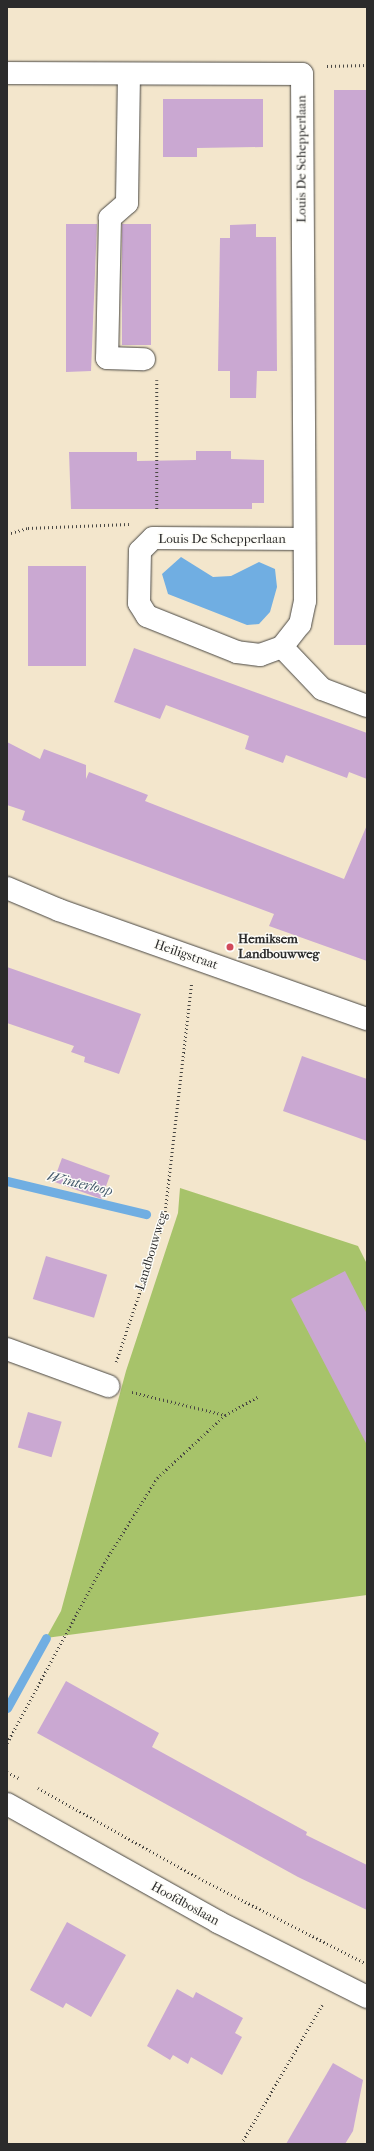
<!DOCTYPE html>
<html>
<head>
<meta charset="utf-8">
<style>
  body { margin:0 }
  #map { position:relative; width:374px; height:2151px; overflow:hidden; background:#f3e6cc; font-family:"IM FELL French Canon",serif }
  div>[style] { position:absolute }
  .green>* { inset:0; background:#a7c36a }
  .water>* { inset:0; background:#70aee2 }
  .stream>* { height:9px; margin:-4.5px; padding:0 4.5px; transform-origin:4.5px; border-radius:4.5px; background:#70aee2 }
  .building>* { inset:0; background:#caa8d2; transform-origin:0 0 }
  .path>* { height:2.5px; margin-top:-1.25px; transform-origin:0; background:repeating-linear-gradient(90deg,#494743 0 1px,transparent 0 4px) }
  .roads { filter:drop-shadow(0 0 1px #494743) drop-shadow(0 0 1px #494743) }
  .minor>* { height:22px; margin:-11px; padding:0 11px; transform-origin:11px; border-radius:11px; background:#fff }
  .dots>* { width:11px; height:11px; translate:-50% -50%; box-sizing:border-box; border:2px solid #fdfcf7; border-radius:50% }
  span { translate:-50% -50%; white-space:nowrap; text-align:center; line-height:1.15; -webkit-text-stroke:3px #fdfcf7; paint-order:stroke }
  .street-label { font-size:13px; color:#2b2b2b }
  .poi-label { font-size:13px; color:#2b2b2b; font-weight:700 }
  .left { translate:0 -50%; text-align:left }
  .water-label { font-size:14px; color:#43596b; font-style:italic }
  .frame { position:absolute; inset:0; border:8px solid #2b2b2b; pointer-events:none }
</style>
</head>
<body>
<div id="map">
  <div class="green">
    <div style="clip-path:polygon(180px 1188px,358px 1246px,367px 1264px,367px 1595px,46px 1638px,61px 1611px,126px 1371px,178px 1213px)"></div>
  </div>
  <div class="water">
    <div style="clip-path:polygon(181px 557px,213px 577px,231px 576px,259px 562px,275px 569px,277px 587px,270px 612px,259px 624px,247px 625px,168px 594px,162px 574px)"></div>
  </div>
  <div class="stream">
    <div style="left:7px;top:1181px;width:143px;rotate:13.4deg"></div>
    <div style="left:7px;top:1708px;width:80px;rotate:-60.9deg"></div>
  </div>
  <div class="building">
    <div style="left:334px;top:90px;width:33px;height:555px"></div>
    <div style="clip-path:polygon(163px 99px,263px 99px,263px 147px,197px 148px,197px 157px,163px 157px)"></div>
    <div style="clip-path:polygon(66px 224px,97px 224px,91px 371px,66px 372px)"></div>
    <div style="left:122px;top:224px;width:29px;height:121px"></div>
    <div style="clip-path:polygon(256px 224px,256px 237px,276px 237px,277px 371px,257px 371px,256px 398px,230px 398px,230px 371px,218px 371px,220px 238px,230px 238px,230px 225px)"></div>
    <div style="clip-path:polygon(196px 451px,231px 451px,231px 459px,264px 460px,264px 503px,252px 503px,252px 509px,71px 509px,69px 452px,137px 452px,137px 461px,196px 460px)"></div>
    <div style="left:28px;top:566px;width:58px;height:100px"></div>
    <div style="clip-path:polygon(134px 648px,367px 733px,367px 779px,349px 772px,347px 778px,286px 755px,283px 763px,245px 749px,249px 736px,166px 705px,160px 719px,114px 702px)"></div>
    <div style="clip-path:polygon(7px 742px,40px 759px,44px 749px,86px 765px,86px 779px,89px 772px,148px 795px,145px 801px,344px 879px,367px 825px,367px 961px,269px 926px,274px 914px,22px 820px,25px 811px,7px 805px)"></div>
    <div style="clip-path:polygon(7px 967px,141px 1014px,119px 1074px,84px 1062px,85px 1057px,71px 1052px,74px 1046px,7px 1023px)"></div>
    <div style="clip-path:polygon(302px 1056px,367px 1079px,367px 1141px,283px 1111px)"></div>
    <div style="left:62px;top:1158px;width:51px;height:25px;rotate:20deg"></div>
    <div style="left:46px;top:1256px;width:64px;height:45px;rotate:17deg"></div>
    <div style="clip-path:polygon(345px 1271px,367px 1314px,367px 1445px,291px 1299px)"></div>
    <div style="left:28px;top:1412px;width:35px;height:37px;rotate:16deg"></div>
    <div style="clip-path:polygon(66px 1681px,159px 1733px,152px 1747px,307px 1832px,306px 1835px,367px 1865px,367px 1910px,298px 1877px,37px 1733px)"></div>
    <div style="clip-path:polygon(67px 1922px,126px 1955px,91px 2017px,66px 2003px,63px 2008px,30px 1990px)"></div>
    <div style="clip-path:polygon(177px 1989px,193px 1998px,196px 1992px,243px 2018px,235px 2033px,242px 2037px,222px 2075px,191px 2057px,188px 2064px,173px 2055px,170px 2060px,147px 2046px)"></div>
    <div style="clip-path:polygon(333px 2063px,363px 2080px,353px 2131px,345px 2144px,286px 2144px)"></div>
  </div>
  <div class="path">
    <div style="left:327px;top:66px;width:40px;rotate:-1.4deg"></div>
    <div style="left:157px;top:380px;width:131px;rotate:90deg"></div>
    <div style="left:7px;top:534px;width:22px;rotate:-16deg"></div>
    <div style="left:28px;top:528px;width:101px;rotate:-2.3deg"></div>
    <div style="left:116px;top:1362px;width:150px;rotate:-71.3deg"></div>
    <div style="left:164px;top:1220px;width:237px;rotate:-83.4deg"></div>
    <div style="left:132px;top:1392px;width:96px;rotate:13.9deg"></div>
    <div style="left:7px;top:1743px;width:204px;rotate:-61.7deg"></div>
    <div style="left:104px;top:1563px;width:100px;rotate:-58.1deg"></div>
    <div style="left:157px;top:1478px;width:93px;rotate:-42.8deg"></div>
    <div style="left:225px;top:1415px;width:38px;rotate:-29deg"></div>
    <div style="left:7px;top:1772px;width:13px;rotate:27deg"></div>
    <div style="left:38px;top:1788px;width:184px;rotate:29.2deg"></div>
    <div style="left:199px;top:1878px;width:189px;rotate:27.1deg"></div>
    <div style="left:241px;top:2144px;width:161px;rotate:-59.8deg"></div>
  </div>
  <div class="roads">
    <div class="minor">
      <div style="left:7px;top:73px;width:295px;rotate:0.2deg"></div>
      <div style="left:302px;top:74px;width:527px;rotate:89.67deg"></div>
      <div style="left:305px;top:601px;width:24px;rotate:102deg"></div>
      <div style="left:300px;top:624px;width:29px;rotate:128deg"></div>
      <div style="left:282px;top:647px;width:58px;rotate:46.4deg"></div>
      <div style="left:322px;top:689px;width:48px;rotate:20.7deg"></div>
      <div style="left:129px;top:74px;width:129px;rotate:90.9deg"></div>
      <div style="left:127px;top:203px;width:23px;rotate:139deg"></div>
      <div style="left:110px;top:218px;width:140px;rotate:91.2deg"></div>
      <div style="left:107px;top:358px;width:37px;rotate:2deg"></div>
      <div style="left:282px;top:647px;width:23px;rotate:160deg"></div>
      <div style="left:260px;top:655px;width:23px;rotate:-173deg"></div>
      <div style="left:237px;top:652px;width:97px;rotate:-158.2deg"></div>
      <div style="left:147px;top:616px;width:15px;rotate:-122deg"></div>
      <div style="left:139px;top:603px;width:52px;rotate:-88.9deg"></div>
      <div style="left:140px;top:551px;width:18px;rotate:-45deg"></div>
      <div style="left:153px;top:538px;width:151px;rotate:0.4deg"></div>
      <div style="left:7px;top:888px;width:56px;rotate:22.9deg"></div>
      <div style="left:59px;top:910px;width:327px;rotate:19.5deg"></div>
      <div style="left:7px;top:1349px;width:108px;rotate:20.1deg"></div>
      <div style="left:7px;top:1804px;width:242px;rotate:29.2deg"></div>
      <div style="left:218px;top:1922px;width:167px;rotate:26.7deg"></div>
    </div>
  </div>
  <div class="dots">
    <div style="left:230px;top:947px;background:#d1495b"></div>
  </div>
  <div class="street-label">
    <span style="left:302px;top:159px;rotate:-90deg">Louis De Schepperlaan</span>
    <span style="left:222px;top:539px">Louis De Schepperlaan</span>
    <span style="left:186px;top:955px;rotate:19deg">Heiligstraat</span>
    <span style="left:152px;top:1251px;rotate:-73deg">Landbouwweg</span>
    <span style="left:185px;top:1904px;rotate:29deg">Hoofdboslaan</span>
  </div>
  <div class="poi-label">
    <span class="left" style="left:238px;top:947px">Hemiksem<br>Landbouwweg</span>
  </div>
  <div class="water-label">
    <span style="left:80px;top:1184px;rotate:13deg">Winterloop</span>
  </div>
  <div class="frame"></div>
</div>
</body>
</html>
